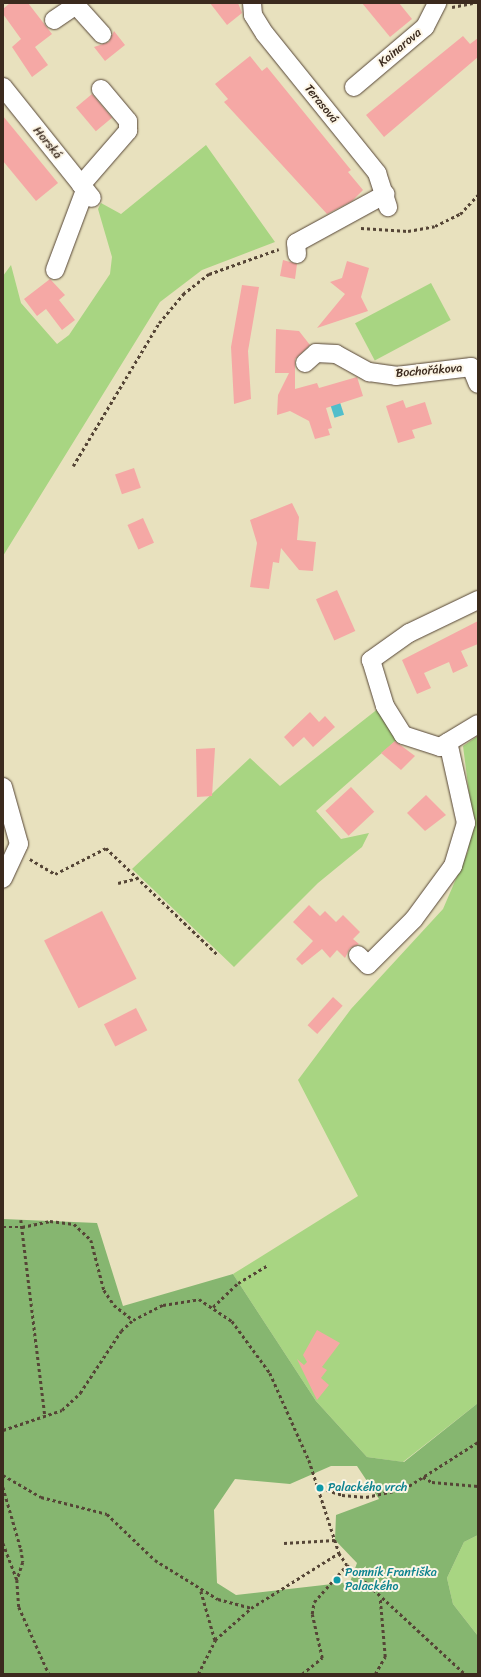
<!DOCTYPE html>
<html>
<head>
<meta charset="utf-8">
<style>
  body { margin:0 }
  #map { position:relative; width:481px; height:1677px; overflow:hidden; background:#e8e1be; font-family:Sriracha,sans-serif }
  div>[style] { position:absolute }
  .green>* { inset:0; background:#a8d582; transform-origin:0 0 }
  .forest>* { inset:0; background:#86b670 }
  .water>* { inset:0; background:#51becb; transform-origin:0 0 }
  .building>* { inset:0; background:#f5a8a5; transform-origin:0 0 }
  .path>* { height:2.5px; margin-top:-1.25px; transform-origin:0; background:repeating-linear-gradient(90deg,#554536 0 3px,transparent 0 6px) }
  .roads { filter:drop-shadow(0 0 1px #554536) drop-shadow(0 0 1px #554536) }
  .minor>* { height:18px; margin:-9px; padding:0 9px; transform-origin:9px; border-radius:9px; background:#fff }
  .dots>* { width:11px; height:11px; translate:-50% -50%; box-sizing:border-box; border:2px solid #fcf5e5; border-radius:50% }
  span { translate:-50% -50%; white-space:nowrap; text-align:center; line-height:1.15; -webkit-text-stroke:4px #fcf5e5; paint-order:stroke }
  .street-label { font-size:12px; color:#3b2a1e }
  .culture-label { font-size:12px; color:#0d838f }
  .left { translate:0 -50%; text-align:left }
  .frame { position:absolute; inset:0; border:4px solid #3b2a1e; pointer-events:none }
</style>
</head>
<body>
<div id="map">
  <div class="green">
    <div style="clip-path:polygon(206px 145px,275px 242px,202px 270px,160px 302px,3px 556px,3px 276px,11px 265px,21px 303px,57px 344px,69px 335px,110px 274px,112px 257px,98px 209px,101px 203px,121px 214px)"></div>
    <div style="left:431px;top:283px;width:42px;height:86px;rotate:62deg"></div>
    <div style="clip-path:polygon(379px 708px,400px 737px,316px 811px,341px 839px,369px 833px,362px 847px,318px 883px,234px 967px,132px 869px,250px 758px,280px 786px)"></div>
    <div style="clip-path:polygon(478px 736px,478px 1403px,403px 1462px,367px 1457px,316px 1401px,233px 1274px,358px 1196px,298px 1080px,351px 1009px,443px 909px,468px 851px,471px 808px,463px 746px)"></div>
    <div style="clip-path:polygon(478px 1535px,478px 1636px,453px 1604px,447px 1578px,464px 1542px)"></div>
  </div>
  <div class="forest">
    <div style="clip-path:polygon(evenodd,3px 1219px,97px 1223px,123px 1306px,233px 1274px,316px 1401px,367px 1457px,404px 1462px,478px 1403px,478px 1535px,464px 1542px,447px 1578px,453px 1604px,478px 1636px,478px 1674px,3px 1674px,3px 1219px,331px 1466px,357px 1466px,379px 1499px,336px 1515px,335px 1540px,357px 1563px,350px 1582px,236px 1595px,217px 1583px,214px 1510px,235px 1479px,290px 1484px,331px 1466px)"></div>
  </div>
  <div class="water">
    <div style="left:336px;top:390px;width:26px;height:10px;rotate:72deg"></div>
  </div>
  <div class="building">
    <div style="clip-path:polygon(10px 3px,28px 3px,52px 34px,35px 47px,48px 65px,32px 77px,12px 47px,21px 39px,3px 14px,3px 9px)"></div>
    <div style="clip-path:polygon(210px 3px,238px 3px,242px 13px,227px 25px)"></div>
    <div style="clip-path:polygon(362px 3px,399px 3px,412px 19px,390px 37px)"></div>
    <div style="clip-path:polygon(114px 31px,125px 45px,105px 61px,94px 47px,109px 42px)"></div>
    <div style="clip-path:polygon(463px 36px,470px 44px,478px 38px,478px 57px,384px 137px,366px 115px)"></div>
    <div style="clip-path:polygon(250px 56px,262px 71px,267px 67px,351px 170px,348px 172px,363px 190px,352px 201px,327px 214px,224px 102px,228px 99px,215px 84px)"></div>
    <div style="left:92px;top:94px;width:31px;height:21px;rotate:50deg"></div>
    <div style="clip-path:polygon(3px 116px,58px 183px,36px 201px,3px 161px)"></div>
    <div style="clip-path:polygon(283px 260px,297px 264px,295px 279px,280px 276px)"></div>
    <div style="clip-path:polygon(347px 261px,369px 268px,361px 297px,368px 311px,317px 328px,345px 294px,330px 282px,342px 278px)"></div>
    <div style="clip-path:polygon(50px 279px,65px 295px,59px 300px,75px 320px,62px 330px,46px 309px,37px 316px,24px 299px)"></div>
    <div style="clip-path:polygon(242px 285px,259px 287px,248px 351px,251px 399px,234px 404px,231px 347px)"></div>
    <div style="clip-path:polygon(276px 329px,299px 331px,310px 345px,295px 359px,295px 389px,317px 383px,319px 388px,357px 377px,363px 396px,326px 408px,332px 428px,328px 429px,330px 435px,315px 439px,309px 421px,290px 411px,277px 415px,278px 395px,289px 373px,275px 373px)"></div>
    <div style="clip-path:polygon(403px 400px,406px 408px,425px 402px,432px 424px,412px 430px,415px 438px,398px 443px,386px 406px)"></div>
    <div style="left:134px;top:468px;width:21px;height:20px;rotate:71deg"></div>
    <div style="clip-path:polygon(292px 503px,299px 517px,297px 540px,316px 542px,313px 571px,299px 570px,281px 548px,279px 563px,273px 562px,269px 589px,250px 587px,257px 543px,250px 520px)"></div>
    <div style="left:143px;top:518px;width:27px;height:17px;rotate:66deg"></div>
    <div style="left:337px;top:590px;width:45px;height:23px;rotate:66deg"></div>
    <div style="clip-path:polygon(478px 621px,478px 644px,461px 651px,468px 666px,453px 673px,449px 662px,424px 673px,431px 688px,417px 694px,402px 660px)"></div>
    <div style="clip-path:polygon(310px 712px,319px 722px,325px 716px,335px 727px,313px 747px,304px 737px,293px 747px,284px 737px)"></div>
    <div style="clip-path:polygon(395px 741px,415px 756px,401px 770px,381px 753px)"></div>
    <div style="clip-path:polygon(215px 748px,212px 796px,197px 797px,196px 749px)"></div>
    <div style="left:351px;top:787px;width:34px;height:35px;rotate:47deg"></div>
    <div style="clip-path:polygon(426px 795px,446px 815px,425px 831px,407px 813px)"></div>
    <div style="clip-path:polygon(309px 905px,320px 916px,325px 911px,336px 922px,343px 915px,360px 932px,353px 939px,359px 944px,350px 948px,345px 958px,337px 950px,330px 958px,322px 949px,302px 965px,296px 959px,313px 941px,293px 922px)"></div>
    <div style="left:102px;top:911px;width:76px;height:65px;rotate:63deg"></div>
    <div style="left:333px;top:997px;width:13px;height:38px;rotate:42deg"></div>
    <div style="left:136px;top:1008px;width:25px;height:36px;rotate:63deg"></div>
    <div style="clip-path:polygon(317px 1330px,340px 1343px,322px 1367px,327px 1370px,321px 1378px,329px 1385px,317px 1400px,297px 1359px,304px 1365px,307px 1362px,303px 1355px)"></div>
  </div>
  <div class="path">
    <div style="left:452px;top:7px;width:21px;rotate:-11deg"></div>
    <div style="left:361px;top:228px;width:47px;rotate:3.7deg"></div>
    <div style="left:408px;top:231px;width:27px;rotate:-10deg"></div>
    <div style="left:435px;top:226px;width:28px;rotate:-26deg"></div>
    <div style="left:460px;top:214px;width:26px;rotate:-47deg"></div>
    <div style="left:73px;top:466px;width:167px;rotate:-59deg"></div>
    <div style="left:159px;top:323px;width:38px;rotate:-50deg"></div>
    <div style="left:183px;top:294px;width:33px;rotate:-38deg"></div>
    <div style="left:209px;top:274px;width:74px;rotate:-19.7deg"></div>
    <div style="left:30px;top:859px;width:29px;rotate:31deg"></div>
    <div style="left:55px;top:874px;width:57px;rotate:-27deg"></div>
    <div style="left:106px;top:848px;width:155px;rotate:43.7deg"></div>
    <div style="left:118px;top:883px;width:21px;rotate:-14deg"></div>
    <div style="left:21px;top:1220px;width:196px;rotate:83deg"></div>
    <div style="left:3px;top:1227px;width:19px"></div>
    <div style="left:22px;top:1227px;width:29px;rotate:-12deg"></div>
    <div style="left:50px;top:1221px;width:24px;rotate:7deg"></div>
    <div style="left:74px;top:1224px;width:23px;rotate:43deg"></div>
    <div style="left:91px;top:1240px;width:52px;rotate:75.4deg"></div>
    <div style="left:104px;top:1290px;width:18px;rotate:56deg"></div>
    <div style="left:114px;top:1305px;width:24px;rotate:38deg"></div>
    <div style="left:213px;top:1307px;width:35px;rotate:-44deg"></div>
    <div style="left:238px;top:1283px;width:35px;rotate:-31deg"></div>
    <div style="left:3px;top:1430px;width:62px;rotate:-18.7deg"></div>
    <div style="left:62px;top:1410px;width:25px;rotate:-43deg"></div>
    <div style="left:80px;top:1393px;width:74px;rotate:-56.5deg"></div>
    <div style="left:121px;top:1331px;width:16px;rotate:-43deg"></div>
    <div style="left:133px;top:1320px;width:34px;rotate:-27deg"></div>
    <div style="left:163px;top:1305px;width:36px;rotate:-9deg"></div>
    <div style="left:199px;top:1299px;width:40px;rotate:34deg"></div>
    <div style="left:232px;top:1321px;width:64px;rotate:53.8deg"></div>
    <div style="left:270px;top:1373px;width:95px;rotate:65.9deg"></div>
    <div style="left:309px;top:1460px;width:98px;rotate:72.1deg"></div>
    <div style="left:339px;top:1553px;width:14px;rotate:56deg"></div>
    <div style="left:347px;top:1565px;width:161px;rotate:42.7deg"></div>
    <div style="left:3px;top:1475px;width:44px;rotate:30.1deg"></div>
    <div style="left:41px;top:1497px;width:68px;rotate:14.4deg"></div>
    <div style="left:107px;top:1514px;width:66px;rotate:43.8deg"></div>
    <div style="left:155px;top:1560px;width:74px;rotate:31.8deg"></div>
    <div style="left:218px;top:1599px;width:34px;rotate:15deg"></div>
    <div style="left:423px;top:1477px;width:10px;rotate:29deg"></div>
    <div style="left:432px;top:1482px;width:46px;rotate:5deg"></div>
    <div style="left:3px;top:1487px;width:65px;rotate:73.8deg"></div>
    <div style="left:21px;top:1549px;width:13px;rotate:81deg"></div>
    <div style="left:23px;top:1562px;width:19px;rotate:108deg"></div>
    <div style="left:321px;top:1488px;width:22px;rotate:18deg"></div>
    <div style="left:342px;top:1495px;width:24px;rotate:5deg"></div>
    <div style="left:366px;top:1497px;width:39px;rotate:-12deg"></div>
    <div style="left:404px;top:1489px;width:88px;rotate:-32.4deg"></div>
    <div style="left:3px;top:1543px;width:40px;rotate:69deg"></div>
    <div style="left:17px;top:1580px;width:27px;rotate:86deg"></div>
    <div style="left:19px;top:1607px;width:73px;rotate:65.9deg"></div>
    <div style="left:284px;top:1543px;width:51px;rotate:-3.4deg"></div>
    <div style="left:201px;top:1591px;width:51px;rotate:74.1deg"></div>
    <div style="left:198px;top:1674px;width:38px;rotate:-63deg"></div>
    <div style="left:215px;top:1640px;width:48px;rotate:-41.6deg"></div>
    <div style="left:251px;top:1608px;width:104px;rotate:-32deg"></div>
    <div style="left:302px;top:1674px;width:26px;rotate:-39deg"></div>
    <div style="left:322px;top:1658px;width:45px;rotate:-102.8deg"></div>
    <div style="left:312px;top:1614px;width:12px;rotate:-81deg"></div>
    <div style="left:314px;top:1602px;width:50px;rotate:-48.3deg"></div>
    <div style="left:375px;top:1674px;width:20px;rotate:-60deg"></div>
    <div style="left:385px;top:1657px;width:58px;rotate:-94.9deg"></div>
  </div>
  <div class="roads">
    <div class="minor">
      <div style="left:74px;top:3px;width:42px;rotate:47.9deg"></div>
      <div style="left:252px;top:3px;width:12px;rotate:85deg"></div>
      <div style="left:253px;top:15px;width:22px;rotate:58deg"></div>
      <div style="left:265px;top:34px;width:179px;rotate:51.1deg"></div>
      <div style="left:377px;top:173px;width:36px;rotate:72deg"></div>
      <div style="left:54px;top:20px;width:27px;rotate:-34deg"></div>
      <div style="left:3px;top:87px;width:142px;rotate:51.3deg"></div>
      <div style="left:354px;top:87px;width:93px;rotate:-40.2deg"></div>
      <div style="left:425px;top:27px;width:27px;rotate:-63deg"></div>
      <div style="left:81px;top:185px;width:72px;rotate:-49deg"></div>
      <div style="left:128px;top:131px;width:10px;rotate:-90deg"></div>
      <div style="left:128px;top:121px;width:42px;rotate:-130.2deg"></div>
      <div style="left:297px;top:254px;width:11px;rotate:-95deg"></div>
      <div style="left:296px;top:243px;width:102px;rotate:-28.6deg"></div>
      <div style="left:55px;top:270px;width:85px;rotate:-69.4deg"></div>
      <div style="left:305px;top:363px;width:15px;rotate:-42deg"></div>
      <div style="left:316px;top:353px;width:20px;rotate:3deg"></div>
      <div style="left:336px;top:354px;width:38px;rotate:29deg"></div>
      <div style="left:369px;top:372px;width:27px;rotate:8deg"></div>
      <div style="left:396px;top:376px;width:76px;rotate:-6.8deg"></div>
      <div style="left:471px;top:367px;width:18px;rotate:68deg"></div>
      <div style="left:478px;top:600px;width:76px;rotate:154.4deg"></div>
      <div style="left:409px;top:633px;width:47px;rotate:144.6deg"></div>
      <div style="left:371px;top:660px;width:48px;rotate:73.1deg"></div>
      <div style="left:385px;top:706px;width:34px;rotate:58deg"></div>
      <div style="left:403px;top:735px;width:39px;rotate:18deg"></div>
      <div style="left:440px;top:747px;width:44px;rotate:-31.2deg"></div>
      <div style="left:3px;top:787px;width:59px;rotate:74.3deg"></div>
      <div style="left:19px;top:844px;width:38px;rotate:115deg"></div>
      <div style="left:358px;top:955px;width:14px;rotate:45deg"></div>
      <div style="left:368px;top:965px;width:65px;rotate:-45deg"></div>
      <div style="left:414px;top:919px;width:66px;rotate:-53.7deg"></div>
      <div style="left:453px;top:866px;width:45px;rotate:-73.2deg"></div>
      <div style="left:466px;top:823px;width:83px;rotate:-102.5deg"></div>
    </div>
  </div>
  <div class="dots">
    <div style="left:320px;top:1488px;background:#0f9aa8"></div>
    <div style="left:337px;top:1580px;background:#0f9aa8"></div>
  </div>
  <div class="street-label">
    <span style="left:400px;top:48px;rotate:-40deg">Kainarova</span>
    <span style="left:321px;top:104px;rotate:51deg">Terasová</span>
    <span style="left:47px;top:143px;rotate:51deg">Horská</span>
    <span style="left:429px;top:371px;rotate:-5deg">Bochořákova</span>
  </div>
  <div class="culture-label">
    <span class="left" style="left:328px;top:1488px">Palackého vrch</span>
    <span class="left" style="left:345px;top:1580px">Pomník Františka<br>Palackého</span>
  </div>
  <div class="frame"></div>
</div>
</body>
</html>
